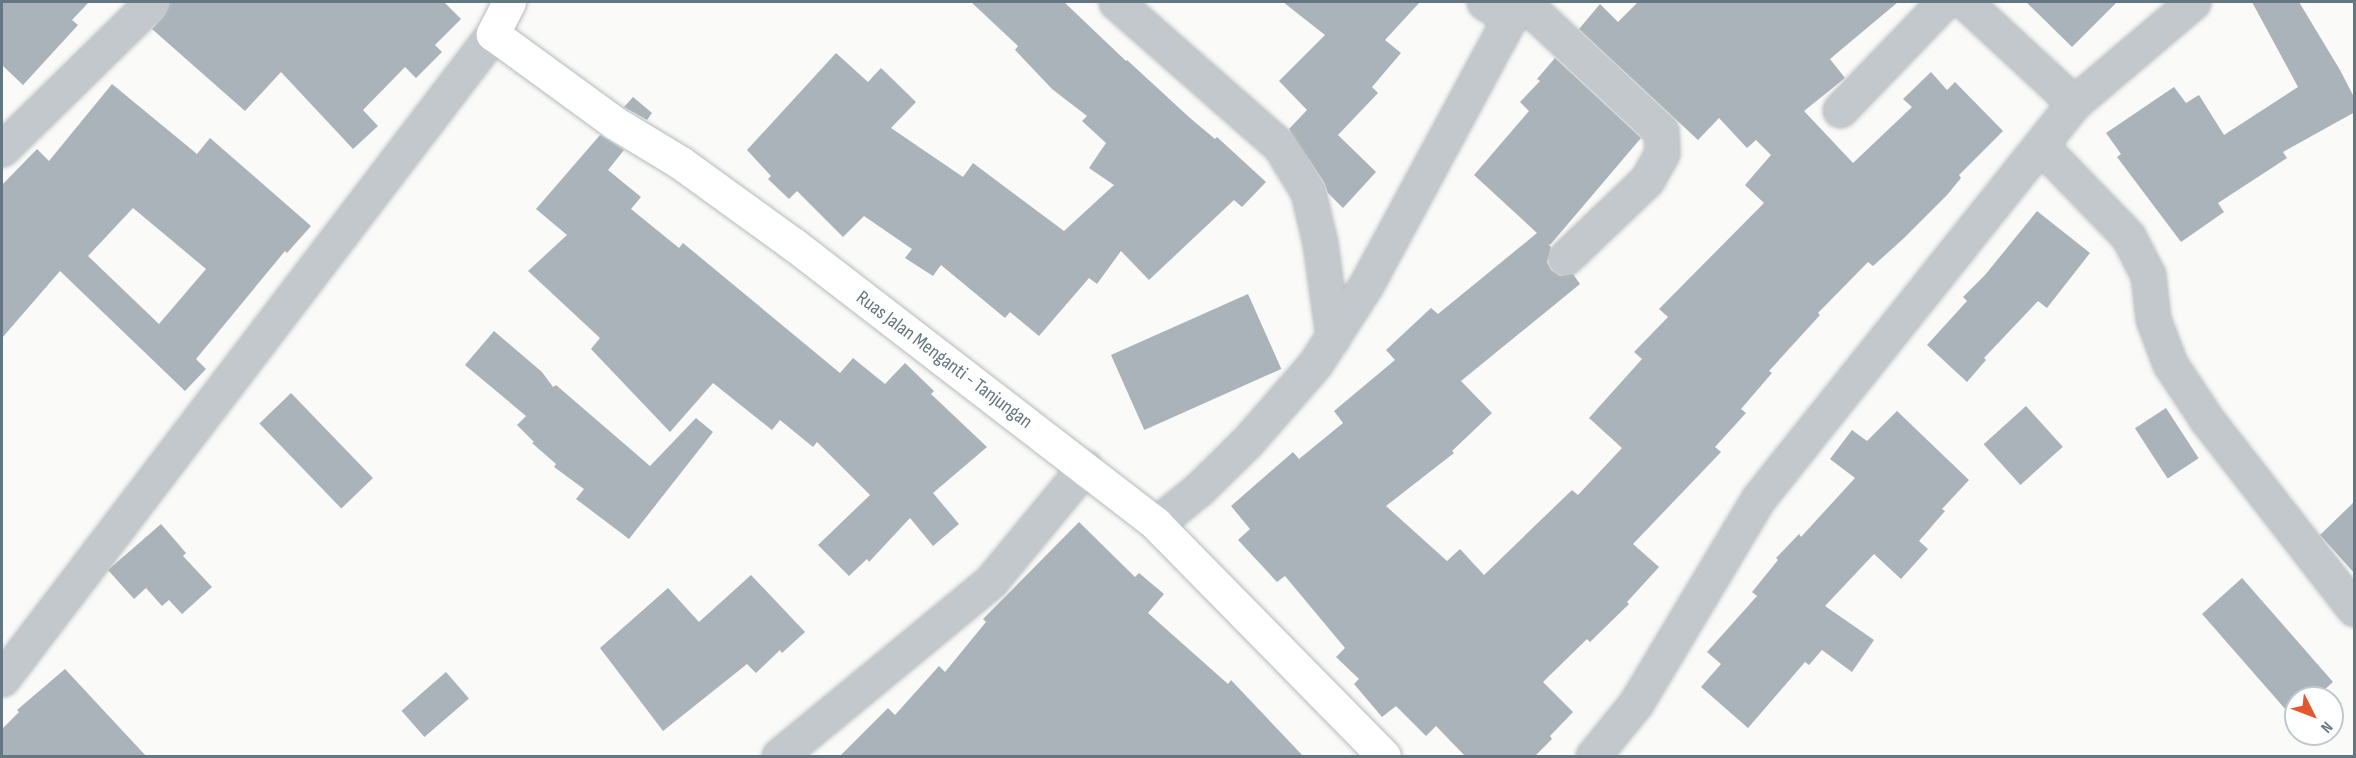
<!DOCTYPE html>
<html>
<head>
<meta charset="utf-8">
<style>
  body { margin:0 }
  #map { position:relative; width:2356px; height:758px; overflow:hidden; background:#fafaf8; font-family:"Sofia Sans Condensed",sans-serif }
  div>[style] { position:absolute }
  .building>* { inset:0; background:#aab3b9; transform-origin:0 0 }
  .roads { filter:drop-shadow(0 0 2px #b5babe) drop-shadow(0 0 2px #b5babe) }
  .minor>* { height:33px; margin:-16.5px; padding:0 16.5px; transform-origin:16.5px; border-radius:16.5px; background:#c3c8cc }
  .major>* { height:33px; margin:-16.5px; padding:0 16.5px; transform-origin:16.5px; border-radius:16.5px; background:#fff }
  span { translate:-50% -50%; white-space:nowrap; text-align:center; line-height:1.15; -webkit-text-stroke:6px #fff; paint-order:stroke }
  .street-label { font-size:20px; color:#657683 }
  .frame { position:absolute; inset:0; border:3px solid #657683; pointer-events:none }
  .north { position:absolute; left:2284px; top:686px; width:60px; height:60px; box-sizing:border-box; background:#fff; border:2px solid #c1c8cd; border-radius:50%; rotate:132deg; font-size:16px; font-weight:700; line-height:24px; text-align:center; color:#657683 }
  .north::after { content:''; display:block; margin:auto; width:21px; height:27px; background:#e4572e; clip-path:polygon(50% 0,100% 100%,50% 72%,0 100%) }
</style>
</head>
<body>
<div id="map">
  <div class="building">
    <div style="clip-path:polygon(2px 2px,89px 2px,72px 20px,78px 25px,23px 85px,2px 65px)"></div>
    <div style="clip-path:polygon(170px 2px,444px 2px,461px 19px,435px 45px,442px 52px,416px 78px,405px 67px,363px 110px,378px 126px,353px 149px,281px 72px,245px 111px,152px 29px,165px 15px)"></div>
    <div style="clip-path:polygon(971px 2px,1064px 2px,1126px 61px,1127px 60px,1190px 118px,1215px 139px,1217px 137px,1266px 182px,1242px 207px,1234px 200px,1149px 280px,1121px 251px,1097px 284px,1089px 278px,1039px 336px,1010px 312px,1005px 318px,941px 265px,933px 276px,905px 258px,912px 249px,864px 216px,843px 237px,797px 191px,789px 199px,768px 179px,771px 176px,747px 150px,836px 53px,868px 82px,881px 68px,916px 102px,891px 128px,963px 177px,973px 163px,1064px 231px,1114px 185px,1089px 168px,1106px 143px,1082px 121px,1087px 116px,1052px 89px,1015px 50px,1018px 46px)"></div>
    <div style="clip-path:polygon(1283px 2px,1420px 2px,1385px 40px,1401px 53px,1372px 87px,1378px 93px,1338px 135px,1376px 172px,1343px 208px,1328px 193px,1324px 182px,1289px 129px,1307px 110px,1279px 81px,1325px 35px)"></div>
    <div style="clip-path:polygon(1638px 2px,1898px 2px,1830px 59px,1845px 78px,1804px 111px,1853px 163px,1912px 107px,1903px 99px,1931px 72px,1947px 90px,1955px 82px,2003px 131px,1959px 175px,1961px 178px,1947px 195px,1903px 239px,1873px 266px,1868px 262px,1818px 313px,1820px 315px,1769px 371px,1772px 373px,1741px 409px,1746px 413px,1715px 447px,1721px 452px,1633px 544px,1659px 567px,1627px 602px,1629px 604px,1590px 642px,1587px 639px,1543px 682px,1573px 712px,1550px 736px,1552px 739px,1535px 756px,1465px 756px,1436px 726px,1426px 736px,1396px 706px,1382px 717px,1354px 684px,1359px 679px,1336px 657px,1345px 648px,1285px 576px,1277px 582px,1238px 540px,1250px 529px,1231px 506px,1293px 452px,1299px 459px,1343px 423px,1334px 411px,1395px 360px,1386px 350px,1431px 308px,1438px 314px,1537px 233px,1474px 175px,1529px 111px,1520px 102px,1540px 81px,1537px 79px,1555px 58px,1641px 138px,1550px 245px,1548px 244px,1551px 247px,1547px 262px,1551px 270px,1560px 276px,1573px 274px,1580px 284px,1461px 381px,1492px 413px,1452px 451px,1454px 453px,1386px 506px,1447px 561px,1460px 549px,1484px 575px,1572px 490px,1578px 495px,1622px 448px,1589px 418px,1642px 359px,1634px 352px,1668px 317px,1659px 309px,1764px 203px,1745px 185px,1771px 155px,1756px 140px,1747px 148px,1719px 118px,1698px 140px,1579px 29px,1600px 4px,1618px 22px)"></div>
    <div style="clip-path:polygon(2026px 2px,2117px 2px,2072px 47px)"></div>
    <div style="clip-path:polygon(2252px 2px,2299px 2px,2340px 70px,2355px 99px,2355px 112px,2283px 152px,2287px 158px,2218px 203px,2224px 212px,2181px 242px,2117px 157px,2121px 154px,2106px 133px,2174px 87px,2186px 103px,2199px 95px,2224px 135px,2298px 87px)"></div>
    <div style="clip-path:polygon(evenodd,112px 84px,197px 154px,210px 138px,311px 226px,287px 253px,285px 251px,196px 359px,206px 369px,185px 391px,60px 271px,2px 338px,2px 185px,37px 149px,49px 161px,112px 84px,133px 208px,206px 269px,159px 324px,88px 256px,133px 208px)"></div>
    <div style="clip-path:polygon(633px 97px,652px 113px,647px 120px,624px 107px)"></div>
    <div style="clip-path:polygon(600px 135px,624px 150px,608px 170px,641px 197px,631px 209px,679px 248px,683px 243px,840px 373px,853px 358px,885px 384px,905px 363px,934px 391px,931px 394px,987px 447px,933px 493px,959px 524px,933px 546px,910px 518px,869px 562px,867px 559px,849px 576px,818px 545px,870px 495px,817px 442px,813px 447px,780px 420px,772px 430px,713px 383px,670px 432px,591px 349px,600px 338px,528px 271px,567px 235px,536px 209px)"></div>
    <div style="clip-path:polygon(2037px 211px,2090px 253px,2047px 308px,2038px 301px,1984px 358px,1986px 360px,1967px 382px,1927px 345px,1967px 301px,1963px 297px,1985px 275px)"></div>
    <div style="left:1248px;top:294px;width:82px;height:150px;rotate:66deg"></div>
    <div style="clip-path:polygon(494px 331px,542px 372px,553px 387px,556px 385px,650px 466px,696px 418px,713px 432px,629px 539px,576px 499px,584px 489px,554px 467px,556px 464px,532px 443px,534px 442px,517px 425px,526px 416px,465px 365px)"></div>
    <div style="left:291px;top:393px;width:118px;height:44px;rotate:46deg"></div>
    <div style="left:2026px;top:406px;width:55px;height:57px;rotate:48deg"></div>
    <div style="left:2166px;top:408px;width:60px;height:37px;rotate:57deg"></div>
    <div style="clip-path:polygon(1897px 411px,1969px 480px,1942px 509px,1945px 511px,1919px 541px,1928px 549px,1901px 579px,1874px 554px,1825px 606px,1874px 640px,1852px 672px,1822px 650px,1809px 665px,1805px 662px,1748px 728px,1701px 687px,1721px 664px,1707px 652px,1757px 596px,1752px 592px,1778px 560px,1776px 558px,1799px 534px,1801px 537px,1855px 478px,1830px 459px,1852px 430px,1867px 441px)"></div>
    <div style="clip-path:polygon(2355px 501px,2355px 574px,2320px 535px)"></div>
    <div style="clip-path:polygon(1079px 522px,1135px 577px,1139px 573px,1164px 594px,1148px 613px,1228px 684px,1231px 680px,1303px 756px,840px 756px,888px 708px,895px 715px,939px 666px,945px 672px,986px 622px,983px 619px)"></div>
    <div style="clip-path:polygon(161px 524px,186px 553px,183px 556px,212px 587px,182px 614px,169px 600px,162px 606px,146px 588px,134px 599px,108px 570px)"></div>
    <div style="clip-path:polygon(751px 575px,805px 632px,782px 653px,780px 650px,756px 673px,747px 664px,663px 731px,600px 648px,668px 588px,699px 622px)"></div>
    <div style="clip-path:polygon(2242px 578px,2333px 682px,2315px 698px,2296px 698px,2296px 715px,2293px 718px,2202px 614px)"></div>
    <div style="clip-path:polygon(65px 669px,146px 756px,2px 756px,2px 729px,19px 712px,17px 710px)"></div>
    <div style="left:446px;top:672px;width:35px;height:59px;rotate:49deg"></div>
  </div>
  <div class="roads">
    <div class="minor">
      <div style="left:1116px;top:2px;width:218px;rotate:41.3deg"></div>
      <div style="left:1280px;top:146px;width:54px;rotate:58.7deg"></div>
      <div style="left:1308px;top:192px;width:52px;rotate:76.8deg"></div>
      <div style="left:1320px;top:243px;width:95px;rotate:82.1deg"></div>
      <div style="left:1484px;top:2px;width:31px;rotate:32deg"></div>
      <div style="left:1523px;top:2px;width:189px;rotate:43.1deg"></div>
      <div style="left:1661px;top:131px;width:22px;rotate:87deg"></div>
      <div style="left:1662px;top:153px;width:31px;rotate:119deg"></div>
      <div style="left:1647px;top:180px;width:113px;rotate:136.4deg"></div>
      <div style="left:1965px;top:2px;width:149px;rotate:42.8deg"></div>
      <div style="left:1840px;top:110px;width:150px;rotate:-46.1deg"></div>
      <div style="left:2041px;top:146px;width:125px;rotate:46deg"></div>
      <div style="left:2128px;top:236px;width:44px;rotate:62.9deg"></div>
      <div style="left:2148px;top:275px;width:44px;rotate:83.5deg"></div>
      <div style="left:2153px;top:319px;width:48px;rotate:69.3deg"></div>
      <div style="left:2170px;top:364px;width:67px;rotate:56.5deg"></div>
      <div style="left:2207px;top:420px;width:239px;rotate:52.1deg"></div>
      <div style="left:2px;top:149px;width:210px;rotate:-44.4deg"></div>
      <div style="left:1156px;top:524px;width:55px;rotate:-39.1deg"></div>
      <div style="left:1199px;top:489px;width:67px;rotate:-44.4deg"></div>
      <div style="left:1247px;top:442px;width:103px;rotate:-48.9deg"></div>
      <div style="left:1315px;top:364px;width:94px;rotate:-57.2deg"></div>
      <div style="left:1366px;top:285px;width:303px;rotate:-61.7deg"></div>
      <div style="left:1510px;top:18px;width:19px;rotate:-55deg"></div>
      <div style="left:2px;top:679px;width:811px;rotate:-52.72deg"></div>
      <div style="left:779px;top:756px;width:275px;rotate:-39.5deg"></div>
      <div style="left:991px;top:581px;width:148px;rotate:-50.5deg"></div>
      <div style="left:1593px;top:756px;width:68px;rotate:-50.9deg"></div>
      <div style="left:1636px;top:703px;width:238px;rotate:-59.1deg"></div>
      <div style="left:1758px;top:499px;width:507px;rotate:-51.41deg"></div>
      <div style="left:2074px;top:103px;width:156px;rotate:-40.3deg"></div>
    </div>
    <div class="major">
      <div style="left:509px;top:2px;width:36px;rotate:117deg"></div>
      <div style="left:493px;top:34px;width:151px;rotate:36.1deg"></div>
      <div style="left:615px;top:123px;width:77px;rotate:31.2deg"></div>
      <div style="left:681px;top:163px;width:138px;rotate:35.9deg"></div>
      <div style="left:793px;top:244px;width:458px;rotate:37.6deg"></div>
      <div style="left:1156px;top:524px;width:325px;rotate:45.5deg"></div>
    </div>
  </div>
  <div class="street-label">
    <span style="left:944px;top:360px;rotate:37deg">Ruas Jalan Menganti - Tanjungan</span>
  </div>
  <div class="frame"></div>
  <div class="north">N</div>
</div>
</body>
</html>
